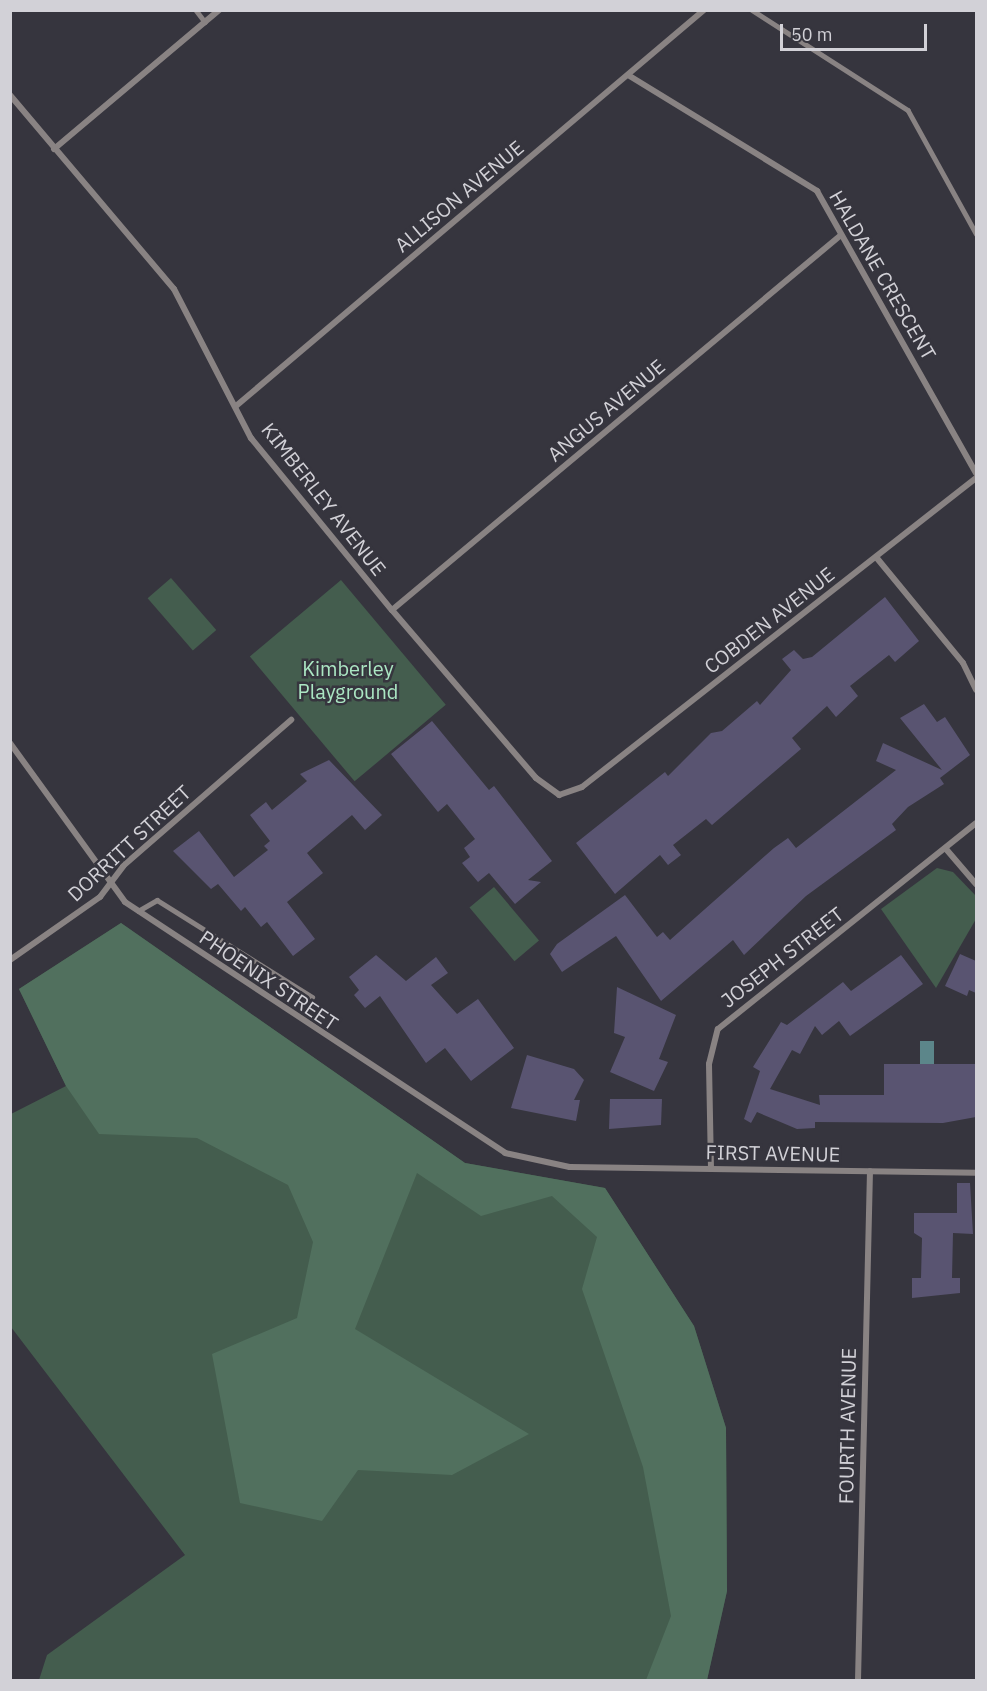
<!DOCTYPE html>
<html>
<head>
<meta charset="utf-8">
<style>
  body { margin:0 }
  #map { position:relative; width:987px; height:1691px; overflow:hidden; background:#36353e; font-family:"IBM Plex Sans",sans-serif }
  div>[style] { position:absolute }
  .green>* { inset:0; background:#445d4e; transform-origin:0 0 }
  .forest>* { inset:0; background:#51705e }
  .water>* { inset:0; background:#5c868a; transform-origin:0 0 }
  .building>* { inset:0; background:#595471 }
  .lane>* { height:4.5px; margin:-2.25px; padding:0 2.25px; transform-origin:2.25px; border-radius:2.25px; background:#898383 }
  .street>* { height:6px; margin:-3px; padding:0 3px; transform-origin:3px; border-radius:3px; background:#898383 }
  span { translate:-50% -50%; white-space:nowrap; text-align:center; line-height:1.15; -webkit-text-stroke:5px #36353e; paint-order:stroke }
  .street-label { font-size:20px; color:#d2d1d7 }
  .park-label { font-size:20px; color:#abe6c3 }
  .frame { position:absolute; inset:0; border:12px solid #d2d1d7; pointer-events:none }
  .scale { position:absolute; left:780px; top:24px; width:147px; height:27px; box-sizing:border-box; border:3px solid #d2d1d7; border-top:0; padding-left:8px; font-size:18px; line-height:21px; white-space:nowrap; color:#d2d1d7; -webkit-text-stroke:4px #36353e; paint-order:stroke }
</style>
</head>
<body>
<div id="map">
  <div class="green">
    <div style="left:171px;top:578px;width:69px;height:31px;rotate:49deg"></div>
    <div style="left:341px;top:580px;width:163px;height:119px;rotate:50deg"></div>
    <div style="clip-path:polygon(937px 868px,953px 872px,976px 896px,976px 919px,936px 988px,881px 909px)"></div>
    <div style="left:494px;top:887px;width:70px;height:32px;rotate:50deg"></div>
    <div style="clip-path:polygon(121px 923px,465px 1163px,605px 1188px,694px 1326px,726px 1428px,727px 1591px,707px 1680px,39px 1680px,47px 1655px,185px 1555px,11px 1327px,11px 1114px,66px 1086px,19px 989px)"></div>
  </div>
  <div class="forest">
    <div style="clip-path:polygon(121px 923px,465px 1163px,605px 1188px,694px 1326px,726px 1428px,727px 1591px,707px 1680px,646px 1680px,671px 1616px,643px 1467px,582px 1289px,597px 1237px,552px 1196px,481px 1216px,417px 1173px,355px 1329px,529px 1434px,452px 1475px,358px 1470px,322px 1521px,240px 1503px,212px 1354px,297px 1318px,313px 1242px,288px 1185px,197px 1138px,99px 1134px,66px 1086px,19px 989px)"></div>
  </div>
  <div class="water">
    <div style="left:920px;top:1041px;width:14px;height:30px"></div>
  </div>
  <div class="building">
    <div style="clip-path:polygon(885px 597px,919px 641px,895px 662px,889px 655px,850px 686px,858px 696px,836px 717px,827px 706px,792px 738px,801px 749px,712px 825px,706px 819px,673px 845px,681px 855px,668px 865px,660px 855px,615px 894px,576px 843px,665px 772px,668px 776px,711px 733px,722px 731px,757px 701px,760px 705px,791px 670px,782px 659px,794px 650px,803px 659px,812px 657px)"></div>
    <div style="clip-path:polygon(924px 704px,937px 722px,945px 717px,970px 755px,940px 778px,944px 784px,908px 807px,892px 824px,896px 830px,806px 896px,744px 955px,733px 940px,661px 1001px,616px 936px,562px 972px,550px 954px,557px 944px,625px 895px,657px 937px,663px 932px,670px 940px,774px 848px,788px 838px,796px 848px,896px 770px,876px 761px,883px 743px,942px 770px,900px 718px)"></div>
    <div style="clip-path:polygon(432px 721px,489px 790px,494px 786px,552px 861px,528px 880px,541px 882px,515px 904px,489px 873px,478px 882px,462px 863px,470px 857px,464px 848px,475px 839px,447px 804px,438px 812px,391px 754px)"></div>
    <div style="clip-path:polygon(329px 760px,382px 815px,365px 830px,352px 815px,307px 853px,323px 873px,287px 902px,315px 939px,293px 956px,267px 922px,261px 927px,245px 907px,241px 911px,218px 884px,211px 889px,173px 851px,199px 831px,234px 877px,268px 850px,264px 846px,270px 841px,250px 815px,266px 802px,272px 810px,307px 781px,300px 774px)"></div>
    <div style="clip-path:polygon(960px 954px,976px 961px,976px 993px,969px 990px,967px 996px,945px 986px)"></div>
    <div style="clip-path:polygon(376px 955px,406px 981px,436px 957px,448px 973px,431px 985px,457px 1014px,478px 999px,514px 1048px,471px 1081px,445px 1048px,426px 1063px,380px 996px,365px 1008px,354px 995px,359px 990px,349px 977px)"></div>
    <div style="clip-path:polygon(901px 955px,923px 984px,850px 1036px,839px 1021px,822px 1035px,815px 1026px,800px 1054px,792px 1050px,770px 1089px,820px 1105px,819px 1095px,884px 1095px,884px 1064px,976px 1064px,976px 1117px,943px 1123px,815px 1122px,815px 1128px,797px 1129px,757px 1112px,751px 1123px,744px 1119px,760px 1071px,753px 1067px,781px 1022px,787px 1025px,843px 982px,851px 991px)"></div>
    <div style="clip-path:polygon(617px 987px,676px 1015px,659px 1059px,668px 1062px,654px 1091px,610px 1072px,625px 1037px,614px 1033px)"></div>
    <div style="clip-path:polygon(527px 1055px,574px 1069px,584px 1080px,574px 1100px,580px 1100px,576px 1121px,511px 1108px)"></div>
    <div style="clip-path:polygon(610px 1099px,662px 1099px,661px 1125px,609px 1129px)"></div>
    <div style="clip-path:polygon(957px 1183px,970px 1183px,973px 1234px,953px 1233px,952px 1278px,960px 1278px,960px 1293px,912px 1298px,912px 1278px,921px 1278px,922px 1238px,914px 1233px,914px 1213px,957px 1213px)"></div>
  </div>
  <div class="lane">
    <div style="left:196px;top:10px;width:15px;rotate:53deg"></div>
    <div style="left:752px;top:10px;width:185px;rotate:32.7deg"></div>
    <div style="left:908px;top:110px;width:141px;rotate:61.1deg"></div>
    <div style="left:138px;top:911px;width:22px;rotate:-30deg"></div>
    <div style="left:157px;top:900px;width:183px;rotate:32deg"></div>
  </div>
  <div class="street">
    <div style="left:628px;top:75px;width:222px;rotate:31.5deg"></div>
    <div style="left:817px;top:191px;width:324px;rotate:60.6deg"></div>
    <div style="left:10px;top:95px;width:254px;rotate:49.8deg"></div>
    <div style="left:174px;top:289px;width:168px;rotate:62.7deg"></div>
    <div style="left:251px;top:438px;width:222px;rotate:50.7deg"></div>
    <div style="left:392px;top:610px;width:221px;rotate:49.4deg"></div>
    <div style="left:536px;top:778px;width:29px;rotate:36deg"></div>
    <div style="left:559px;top:795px;width:24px;rotate:-19deg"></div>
    <div style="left:582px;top:787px;width:501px;rotate:-38.11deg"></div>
    <div style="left:54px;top:149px;width:216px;rotate:-40.1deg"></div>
    <div style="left:236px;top:406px;width:613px;rotate:-40.24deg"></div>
    <div style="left:876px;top:557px;width:137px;rotate:50.6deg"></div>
    <div style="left:963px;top:663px;width:30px;rotate:64deg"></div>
    <div style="left:392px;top:610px;width:585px;rotate:-39.87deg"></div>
    <div style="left:10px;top:743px;width:196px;rotate:54.1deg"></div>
    <div style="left:125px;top:902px;width:455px;rotate:33.4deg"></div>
    <div style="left:505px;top:1153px;width:66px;rotate:12.2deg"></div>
    <div style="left:570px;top:1167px;width:406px;rotate:0.8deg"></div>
    <div style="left:946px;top:849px;width:46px;rotate:49.4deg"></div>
    <div style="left:10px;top:960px;width:110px;rotate:-35deg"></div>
    <div style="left:100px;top:897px;width:39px;rotate:-53deg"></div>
    <div style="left:123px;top:866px;width:223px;rotate:-41deg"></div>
    <div style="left:711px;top:1169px;width:105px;rotate:-91.1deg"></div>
    <div style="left:709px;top:1064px;width:36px;rotate:-76deg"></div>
    <div style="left:718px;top:1029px;width:330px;rotate:-38.6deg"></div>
    <div style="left:858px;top:1680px;width:509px;rotate:-88.65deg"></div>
  </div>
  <div class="street-label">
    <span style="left:459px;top:196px;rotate:-40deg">ALLISON AVENUE</span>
    <span style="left:883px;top:275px;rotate:60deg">HALDANE CRESCENT</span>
    <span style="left:606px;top:410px;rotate:-40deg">ANGUS AVENUE</span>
    <span style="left:324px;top:499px;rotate:52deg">KIMBERLEY AVENUE</span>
    <span style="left:769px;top:620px;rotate:-38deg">COBDEN AVENUE</span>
    <span style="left:129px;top:843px;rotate:-43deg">DORRITT STREET</span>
    <span style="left:782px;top:957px;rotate:-38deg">JOSEPH STREET</span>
    <span style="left:269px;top:980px;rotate:34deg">PHOENIX STREET</span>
    <span style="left:773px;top:1153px;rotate:1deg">FIRST AVENUE</span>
    <span style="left:847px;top:1426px;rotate:-89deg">FOURTH AVENUE</span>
  </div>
  <div class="park-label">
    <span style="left:348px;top:680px">Kimberley<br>Playground</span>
  </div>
  <div class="frame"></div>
  <div class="scale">50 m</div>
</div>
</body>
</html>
